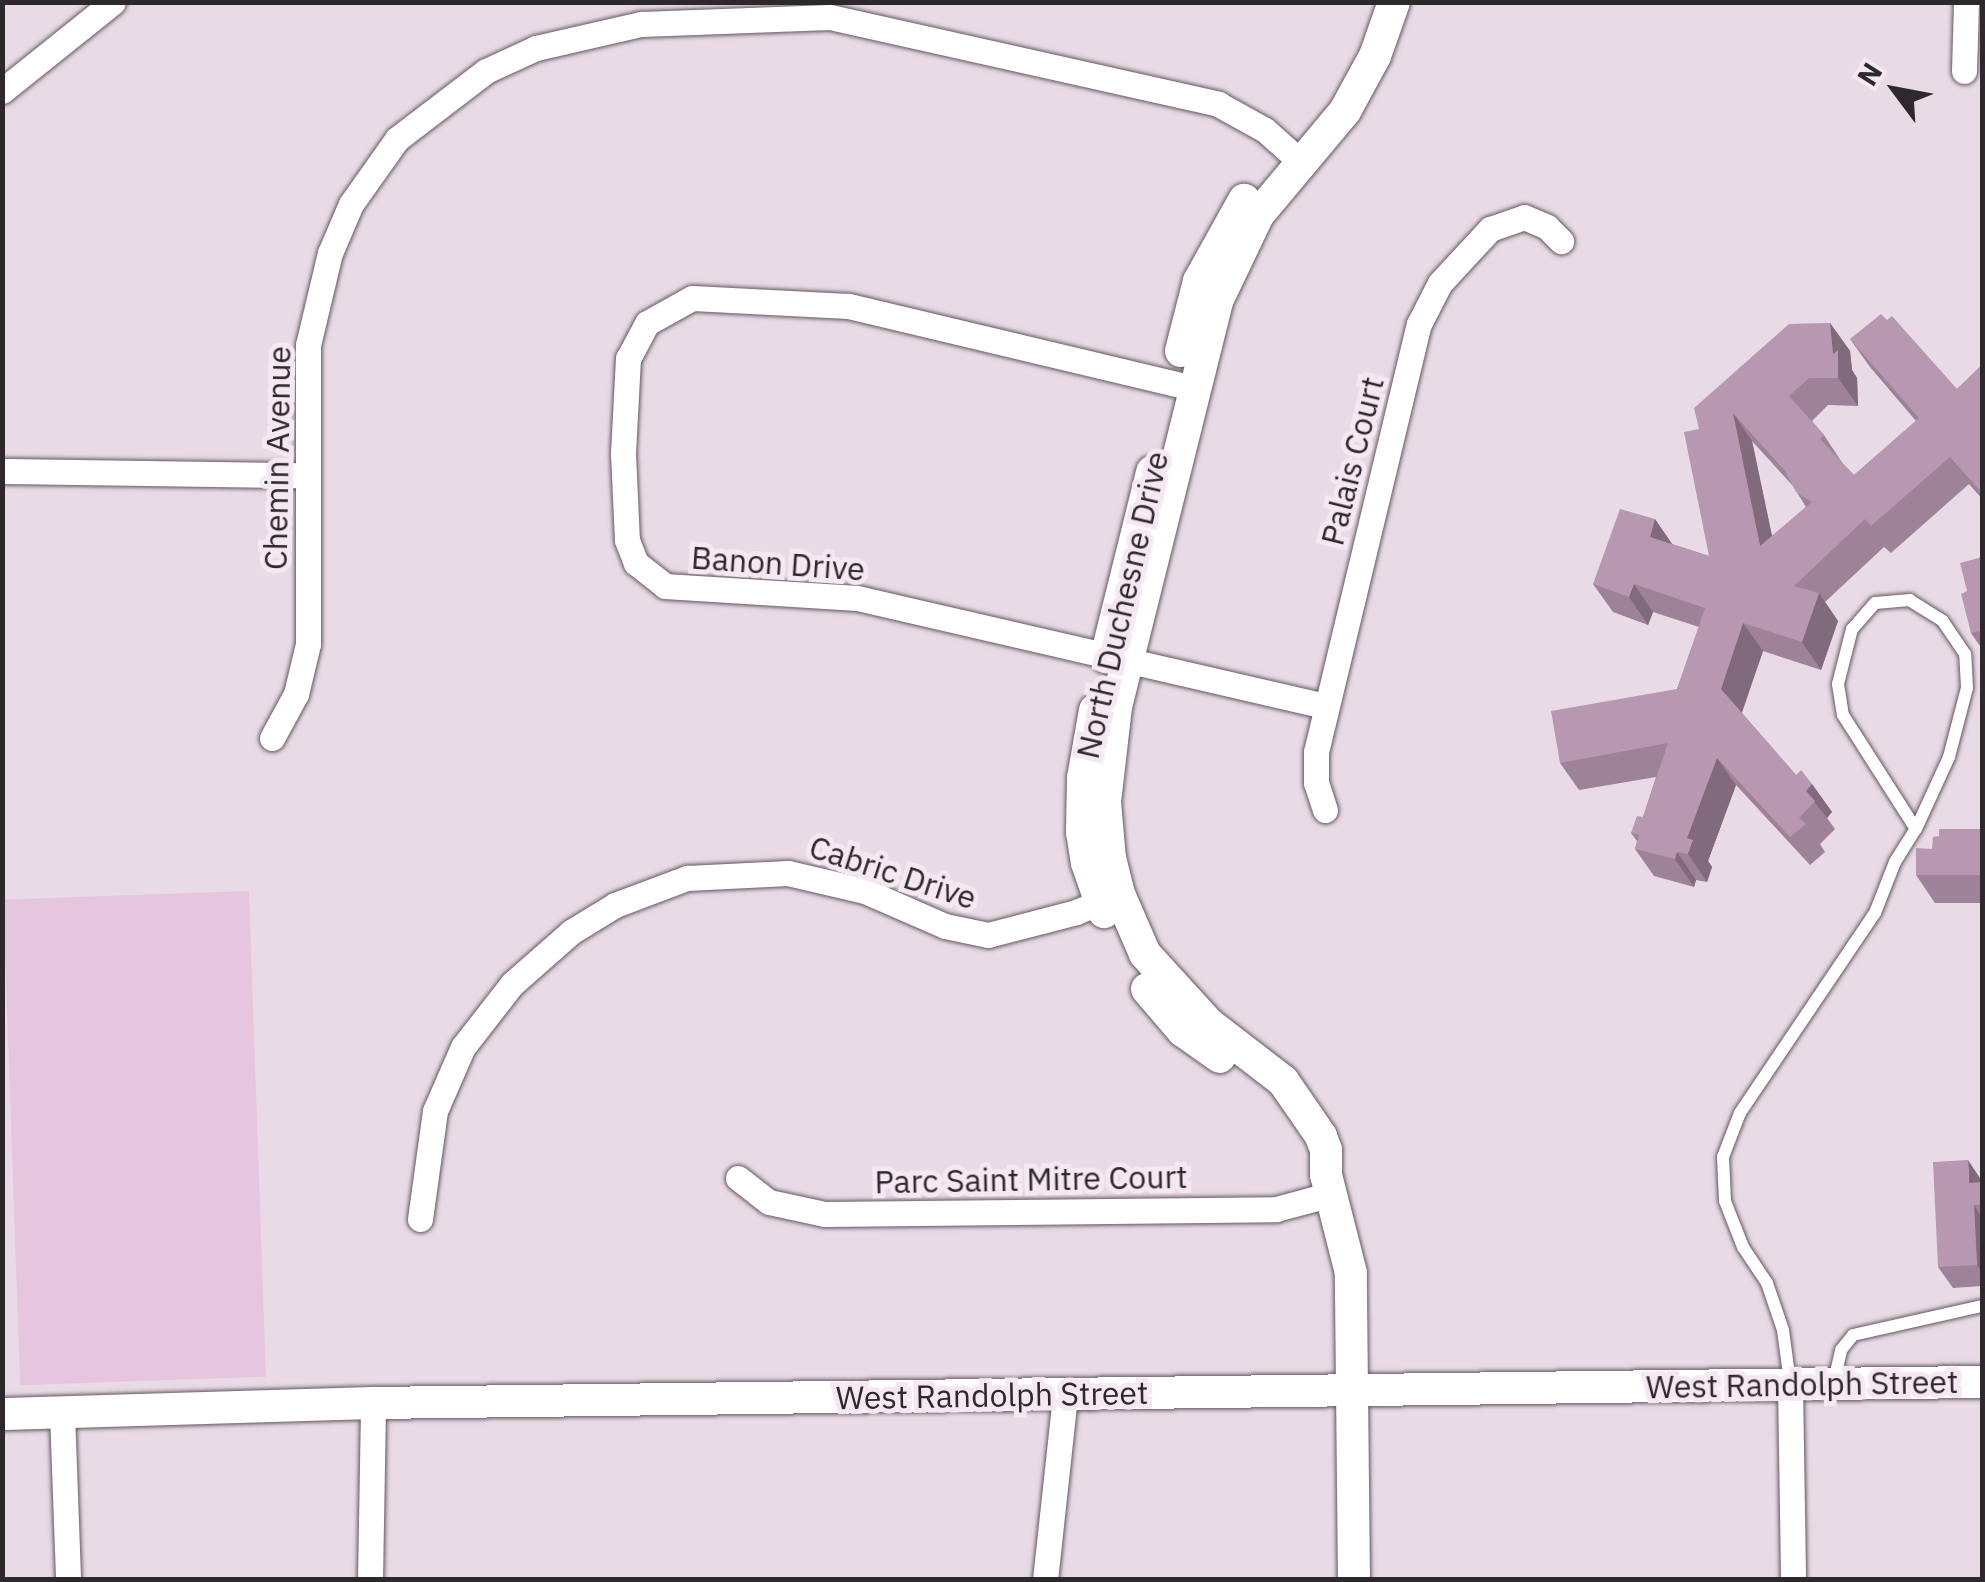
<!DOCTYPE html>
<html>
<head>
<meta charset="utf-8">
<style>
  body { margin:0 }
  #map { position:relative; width:1985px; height:1582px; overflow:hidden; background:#e9dbe6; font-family:"IBM Plex Sans",sans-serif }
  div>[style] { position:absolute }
  .green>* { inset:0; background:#e6c6df; transform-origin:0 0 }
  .roads { filter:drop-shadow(0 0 2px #645861) drop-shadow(0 0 2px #645861) }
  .service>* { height:12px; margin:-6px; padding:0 6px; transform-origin:6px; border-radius:6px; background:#fff }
  .minor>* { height:25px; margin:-12.5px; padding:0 12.5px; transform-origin:12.5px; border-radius:12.5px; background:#fff }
  .tertiary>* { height:32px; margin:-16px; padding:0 16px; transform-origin:16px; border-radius:16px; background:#fff }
  .wall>* { inset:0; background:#9e8398 }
  .shaded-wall>* { inset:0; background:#816a7c }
  .building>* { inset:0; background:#b898b1 }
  span { translate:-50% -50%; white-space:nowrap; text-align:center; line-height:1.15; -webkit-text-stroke:10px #f6e8f3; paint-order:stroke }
  .street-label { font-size:32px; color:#2d282c }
  .frame { position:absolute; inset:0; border:5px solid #2d282c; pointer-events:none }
  .north { position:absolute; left:1845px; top:40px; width:100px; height:100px; -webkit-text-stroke:8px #f6e8f3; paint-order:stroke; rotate:302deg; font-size:28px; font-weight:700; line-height:40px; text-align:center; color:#2d282c }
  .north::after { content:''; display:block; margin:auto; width:35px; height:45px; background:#2d282c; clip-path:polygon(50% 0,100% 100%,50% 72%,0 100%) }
</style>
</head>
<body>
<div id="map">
  <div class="green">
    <div style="left:249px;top:891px;width:486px;height:246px;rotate:88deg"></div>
  </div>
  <div class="roads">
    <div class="service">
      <div style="left:1834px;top:1381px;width:32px;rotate:-77deg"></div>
      <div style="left:1841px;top:1350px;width:19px;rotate:-51deg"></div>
      <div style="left:1853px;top:1335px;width:132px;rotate:-12.7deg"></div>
      <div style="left:1790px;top:1382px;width:52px;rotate:-97.7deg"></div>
      <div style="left:1783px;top:1330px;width:50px;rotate:-108.8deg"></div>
      <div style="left:1767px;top:1283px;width:43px;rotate:-123.7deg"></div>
      <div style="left:1743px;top:1247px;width:49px;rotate:-111.4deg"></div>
      <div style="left:1725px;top:1201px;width:44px;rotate:-92.6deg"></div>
      <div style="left:1723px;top:1157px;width:47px;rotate:-68.9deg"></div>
      <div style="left:1740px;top:1113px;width:241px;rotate:-56deg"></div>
      <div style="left:1875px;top:913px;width:55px;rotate:-68.6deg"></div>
      <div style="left:1895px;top:862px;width:39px;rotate:-58deg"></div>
      <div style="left:1916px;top:829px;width:79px;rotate:-65.4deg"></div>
      <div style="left:1949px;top:757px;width:71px;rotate:-75.4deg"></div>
      <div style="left:1967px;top:688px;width:34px;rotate:-93deg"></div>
      <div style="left:1965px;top:654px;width:40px;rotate:-124deg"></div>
      <div style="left:1943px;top:621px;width:39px;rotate:-148deg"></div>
      <div style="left:1910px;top:600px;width:35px;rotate:175deg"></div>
      <div style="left:1875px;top:603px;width:35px;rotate:131deg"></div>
      <div style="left:1852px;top:629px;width:57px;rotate:104.3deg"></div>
      <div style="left:1838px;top:684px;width:31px;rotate:81deg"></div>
      <div style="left:1843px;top:715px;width:135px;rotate:57.4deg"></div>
    </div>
    <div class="minor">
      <div style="left:1964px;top:71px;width:69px;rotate:-88.3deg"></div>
      <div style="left:2px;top:91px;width:142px;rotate:-38.7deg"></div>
      <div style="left:1193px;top:388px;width:355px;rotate:-166.6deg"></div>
      <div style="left:848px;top:306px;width:156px;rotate:-177.1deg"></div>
      <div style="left:692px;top:298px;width:51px;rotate:150.9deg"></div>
      <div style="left:647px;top:323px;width:40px;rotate:118deg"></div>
      <div style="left:628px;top:358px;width:95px;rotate:93deg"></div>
      <div style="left:623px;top:453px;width:87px;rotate:87.4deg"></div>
      <div style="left:627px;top:540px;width:25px;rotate:69deg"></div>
      <div style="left:636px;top:563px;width:37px;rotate:38deg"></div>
      <div style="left:665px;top:586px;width:192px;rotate:3.6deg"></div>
      <div style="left:857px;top:598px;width:480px;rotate:13deg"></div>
      <div style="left:2px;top:471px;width:303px;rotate:0.8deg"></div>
      <div style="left:272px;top:738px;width:50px;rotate:-61.4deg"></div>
      <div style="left:296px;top:694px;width:51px;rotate:-76.5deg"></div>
      <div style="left:308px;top:644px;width:299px;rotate:-90deg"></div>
      <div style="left:308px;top:345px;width:95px;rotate:-76.6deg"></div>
      <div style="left:330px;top:253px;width:53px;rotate:-66.8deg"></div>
      <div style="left:351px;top:204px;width:80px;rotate:-54.7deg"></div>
      <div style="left:397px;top:139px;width:112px;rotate:-37.4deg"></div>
      <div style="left:486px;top:71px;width:55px;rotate:-24.7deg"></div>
      <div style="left:536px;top:48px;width:108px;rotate:-12.9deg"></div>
      <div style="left:641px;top:24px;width:189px;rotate:-2.1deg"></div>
      <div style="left:830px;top:17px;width:398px;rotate:12.6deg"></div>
      <div style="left:1218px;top:104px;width:54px;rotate:29deg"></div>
      <div style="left:1265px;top:130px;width:50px;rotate:41.7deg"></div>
      <div style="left:1325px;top:810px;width:28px;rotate:-108deg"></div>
      <div style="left:1316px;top:783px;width:31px;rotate:-90deg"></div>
      <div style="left:1316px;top:752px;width:440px;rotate:-76.5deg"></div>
      <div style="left:1419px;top:324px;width:46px;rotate:-62.9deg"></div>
      <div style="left:1440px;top:283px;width:74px;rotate:-47.2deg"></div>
      <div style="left:1490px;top:229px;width:36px;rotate:-19deg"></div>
      <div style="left:1524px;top:217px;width:25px;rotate:23deg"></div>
      <div style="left:1547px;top:227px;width:20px;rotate:45deg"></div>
      <div style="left:738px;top:1178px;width:39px;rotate:38deg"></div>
      <div style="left:769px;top:1202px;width:57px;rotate:12.1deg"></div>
      <div style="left:825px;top:1214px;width:451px;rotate:-0.6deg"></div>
      <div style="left:1276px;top:1209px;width:58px;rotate:-15deg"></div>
      <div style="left:420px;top:1219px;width:109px;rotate:-82.1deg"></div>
      <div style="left:435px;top:1111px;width:70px;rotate:-66.4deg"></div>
      <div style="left:463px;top:1047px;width:80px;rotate:-52.1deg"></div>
      <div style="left:512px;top:984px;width:79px;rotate:-41.4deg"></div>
      <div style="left:571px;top:932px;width:52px;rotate:-31.5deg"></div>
      <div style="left:615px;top:905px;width:77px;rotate:-20.6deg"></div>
      <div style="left:687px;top:878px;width:101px;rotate:-2.8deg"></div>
      <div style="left:788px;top:873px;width:79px;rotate:13.2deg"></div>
      <div style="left:865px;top:891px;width:87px;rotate:23.6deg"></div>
      <div style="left:945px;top:926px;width:44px;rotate:11.8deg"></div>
      <div style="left:988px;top:935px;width:91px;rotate:-14.6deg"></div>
      <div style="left:1076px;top:912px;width:41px;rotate:-22.8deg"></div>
      <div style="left:1790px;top:1384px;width:196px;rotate:89.1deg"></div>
      <div style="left:62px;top:1413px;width:167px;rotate:87.9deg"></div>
      <div style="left:370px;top:1580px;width:177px;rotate:-89deg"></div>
      <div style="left:1045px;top:1580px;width:186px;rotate:-83.8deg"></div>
    </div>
    <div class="tertiary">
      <div style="left:1181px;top:351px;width:72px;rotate:-75.6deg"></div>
      <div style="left:1199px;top:281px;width:93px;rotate:-60.9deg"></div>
      <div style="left:1106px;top:657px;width:191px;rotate:-76deg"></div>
      <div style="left:1095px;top:710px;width:69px;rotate:100deg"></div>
      <div style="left:1083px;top:778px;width:54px;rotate:91.1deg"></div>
      <div style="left:1082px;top:832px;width:31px;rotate:81deg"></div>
      <div style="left:1087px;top:863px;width:52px;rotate:70.9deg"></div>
      <div style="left:1147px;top:989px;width:55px;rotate:49.4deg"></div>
      <div style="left:1183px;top:1031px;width:45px;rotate:35.1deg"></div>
      <div style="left:2px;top:1414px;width:371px;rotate:-1.7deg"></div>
      <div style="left:373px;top:1403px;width:1609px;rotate:-0.75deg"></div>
      <div style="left:1354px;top:1580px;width:307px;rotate:-90.6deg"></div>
      <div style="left:1351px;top:1273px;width:101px;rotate:-104.3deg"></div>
      <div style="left:1326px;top:1175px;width:25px;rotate:-90deg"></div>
      <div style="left:1326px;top:1150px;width:15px;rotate:-110deg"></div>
      <div style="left:1321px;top:1136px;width:67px;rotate:-124.6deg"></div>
      <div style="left:1283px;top:1081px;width:93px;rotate:-142.4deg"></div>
      <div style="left:1209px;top:1024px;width:95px;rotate:-132.4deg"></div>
      <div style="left:1145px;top:954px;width:65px;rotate:-113.4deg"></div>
      <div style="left:1119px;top:894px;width:36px;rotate:-104deg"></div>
      <div style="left:1110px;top:859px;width:57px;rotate:-95deg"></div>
      <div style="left:1105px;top:802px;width:96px;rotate:-83.4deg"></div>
      <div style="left:1116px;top:707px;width:418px;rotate:-76deg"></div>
      <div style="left:1217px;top:301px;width:95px;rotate:-64.5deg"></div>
      <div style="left:1258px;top:215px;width:136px;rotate:-50.1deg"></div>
      <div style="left:1345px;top:111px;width:63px;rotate:-61.4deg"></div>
      <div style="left:1375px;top:56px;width:57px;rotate:-70.6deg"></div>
    </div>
  </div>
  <div class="wall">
    <div style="clip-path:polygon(evenodd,1830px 323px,1850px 351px,1852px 370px,1857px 378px,1858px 406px,1828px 405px,1812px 421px,1824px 435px,1843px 464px,1854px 475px,1916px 421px,1870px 367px,1850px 339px,1957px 389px,1982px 365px,1982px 499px,1969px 484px,1891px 553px,1884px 547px,1825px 602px,1838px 621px,1821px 670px,1763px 651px,1742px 713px,1796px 775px,1812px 784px,1832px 812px,1827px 818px,1835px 829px,1820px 844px,1825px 852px,1810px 865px,1736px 785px,1708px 861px,1712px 867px,1707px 882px,1696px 880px,1694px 887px,1654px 876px,1635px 849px,1637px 841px,1631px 833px,1643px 817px,1656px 777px,1579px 790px,1560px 763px,1677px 689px,1699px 627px,1653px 612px,1648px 625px,1613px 612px,1593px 584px,1655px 519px,1672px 544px,1709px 556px,1699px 429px,1830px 323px,1752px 441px,1793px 486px,1806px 507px,1772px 536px,1752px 441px)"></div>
    <div style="clip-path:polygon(1982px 557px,1982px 649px,1971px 633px,1967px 591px)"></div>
    <div style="clip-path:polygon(1982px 829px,1982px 903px,1935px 903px,1916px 875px,1932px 849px)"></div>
    <div style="clip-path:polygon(1982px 1181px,1982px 1286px,1953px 1288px,1938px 1267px)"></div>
  </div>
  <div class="shaded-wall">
    <div style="clip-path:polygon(1830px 323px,1850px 351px,1852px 370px,1857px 378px,1858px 406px,1838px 378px,1833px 354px)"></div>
    <div style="clip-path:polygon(1733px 413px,1752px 441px,1780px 574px,1760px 546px)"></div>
    <div style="clip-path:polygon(1655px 519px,1674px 547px,1650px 537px)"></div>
    <div style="clip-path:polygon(1634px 584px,1653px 612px,1648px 625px,1629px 597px)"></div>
    <div style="clip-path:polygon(1819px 593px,1838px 621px,1821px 670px,1802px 642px)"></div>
    <div style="clip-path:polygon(1743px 623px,1763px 651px,1740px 717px,1721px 689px)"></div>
    <div style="clip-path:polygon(1717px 758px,1736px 785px,1708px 861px,1712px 867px,1707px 882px,1688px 854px,1687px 838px)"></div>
    <div style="clip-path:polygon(1812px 784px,1832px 812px,1827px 818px,1806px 791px)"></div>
    <div style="clip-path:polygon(1677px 852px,1696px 880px,1694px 887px,1675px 859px)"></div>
    <div style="clip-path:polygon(1968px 1160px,1982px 1181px,1982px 1203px,1969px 1183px)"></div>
    <div style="clip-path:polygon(1974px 1205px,1982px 1218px,1982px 1272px,1977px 1265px)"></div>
  </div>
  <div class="building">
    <div style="clip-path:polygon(evenodd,1881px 314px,1887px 320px,1892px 316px,1957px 389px,1982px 365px,1982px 493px,1950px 457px,1871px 526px,1865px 519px,1794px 586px,1819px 593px,1802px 642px,1743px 623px,1721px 689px,1796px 775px,1801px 770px,1812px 784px,1806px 791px,1815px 801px,1799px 818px,1806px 824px,1790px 837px,1717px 758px,1687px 838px,1693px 840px,1688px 854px,1677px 852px,1675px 859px,1635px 849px,1639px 835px,1631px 833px,1637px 816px,1643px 817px,1668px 743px,1560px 763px,1551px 711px,1677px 689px,1705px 608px,1634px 584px,1629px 597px,1593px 584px,1620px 509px,1655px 519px,1650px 537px,1709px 556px,1684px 432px,1699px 429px,1694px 408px,1789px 324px,1830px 323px,1833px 354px,1838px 350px,1838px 378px,1809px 378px,1789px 396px,1824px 435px,1820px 439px,1854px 475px,1919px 418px,1850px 339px,1881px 314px,1733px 413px,1785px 471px,1796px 492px,1812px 502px,1760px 546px,1733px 413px)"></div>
    <div style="clip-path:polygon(1982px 557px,1982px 645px,1979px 631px,1971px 633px,1961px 594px,1967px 591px,1960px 563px)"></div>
    <div style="clip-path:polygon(1939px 829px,1982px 829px,1982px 875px,1916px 875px,1916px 848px,1932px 849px,1933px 837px,1939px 836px)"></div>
    <div style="clip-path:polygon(1968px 1160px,1969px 1183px,1982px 1182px,1982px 1205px,1974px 1205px,1977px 1265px,1938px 1267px,1933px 1162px)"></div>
  </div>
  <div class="street-label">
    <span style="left:277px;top:458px;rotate:-89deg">Chemin Avenue</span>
    <span style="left:1352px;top:461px;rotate:-76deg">Palais Court</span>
    <span style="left:778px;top:563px;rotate:4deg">Banon Drive</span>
    <span style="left:1122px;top:605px;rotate:-77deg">North Duchesne Drive</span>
    <span style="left:893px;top:872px;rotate:18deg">Cabric Drive</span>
    <span style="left:1031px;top:1179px;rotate:-1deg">Parc Saint Mitre Court</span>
    <span style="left:1802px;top:1384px;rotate:-1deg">West Randolph Street</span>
    <span style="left:992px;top:1395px;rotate:-1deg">West Randolph Street</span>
  </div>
  <div class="frame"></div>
  <div class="north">N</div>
</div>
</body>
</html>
